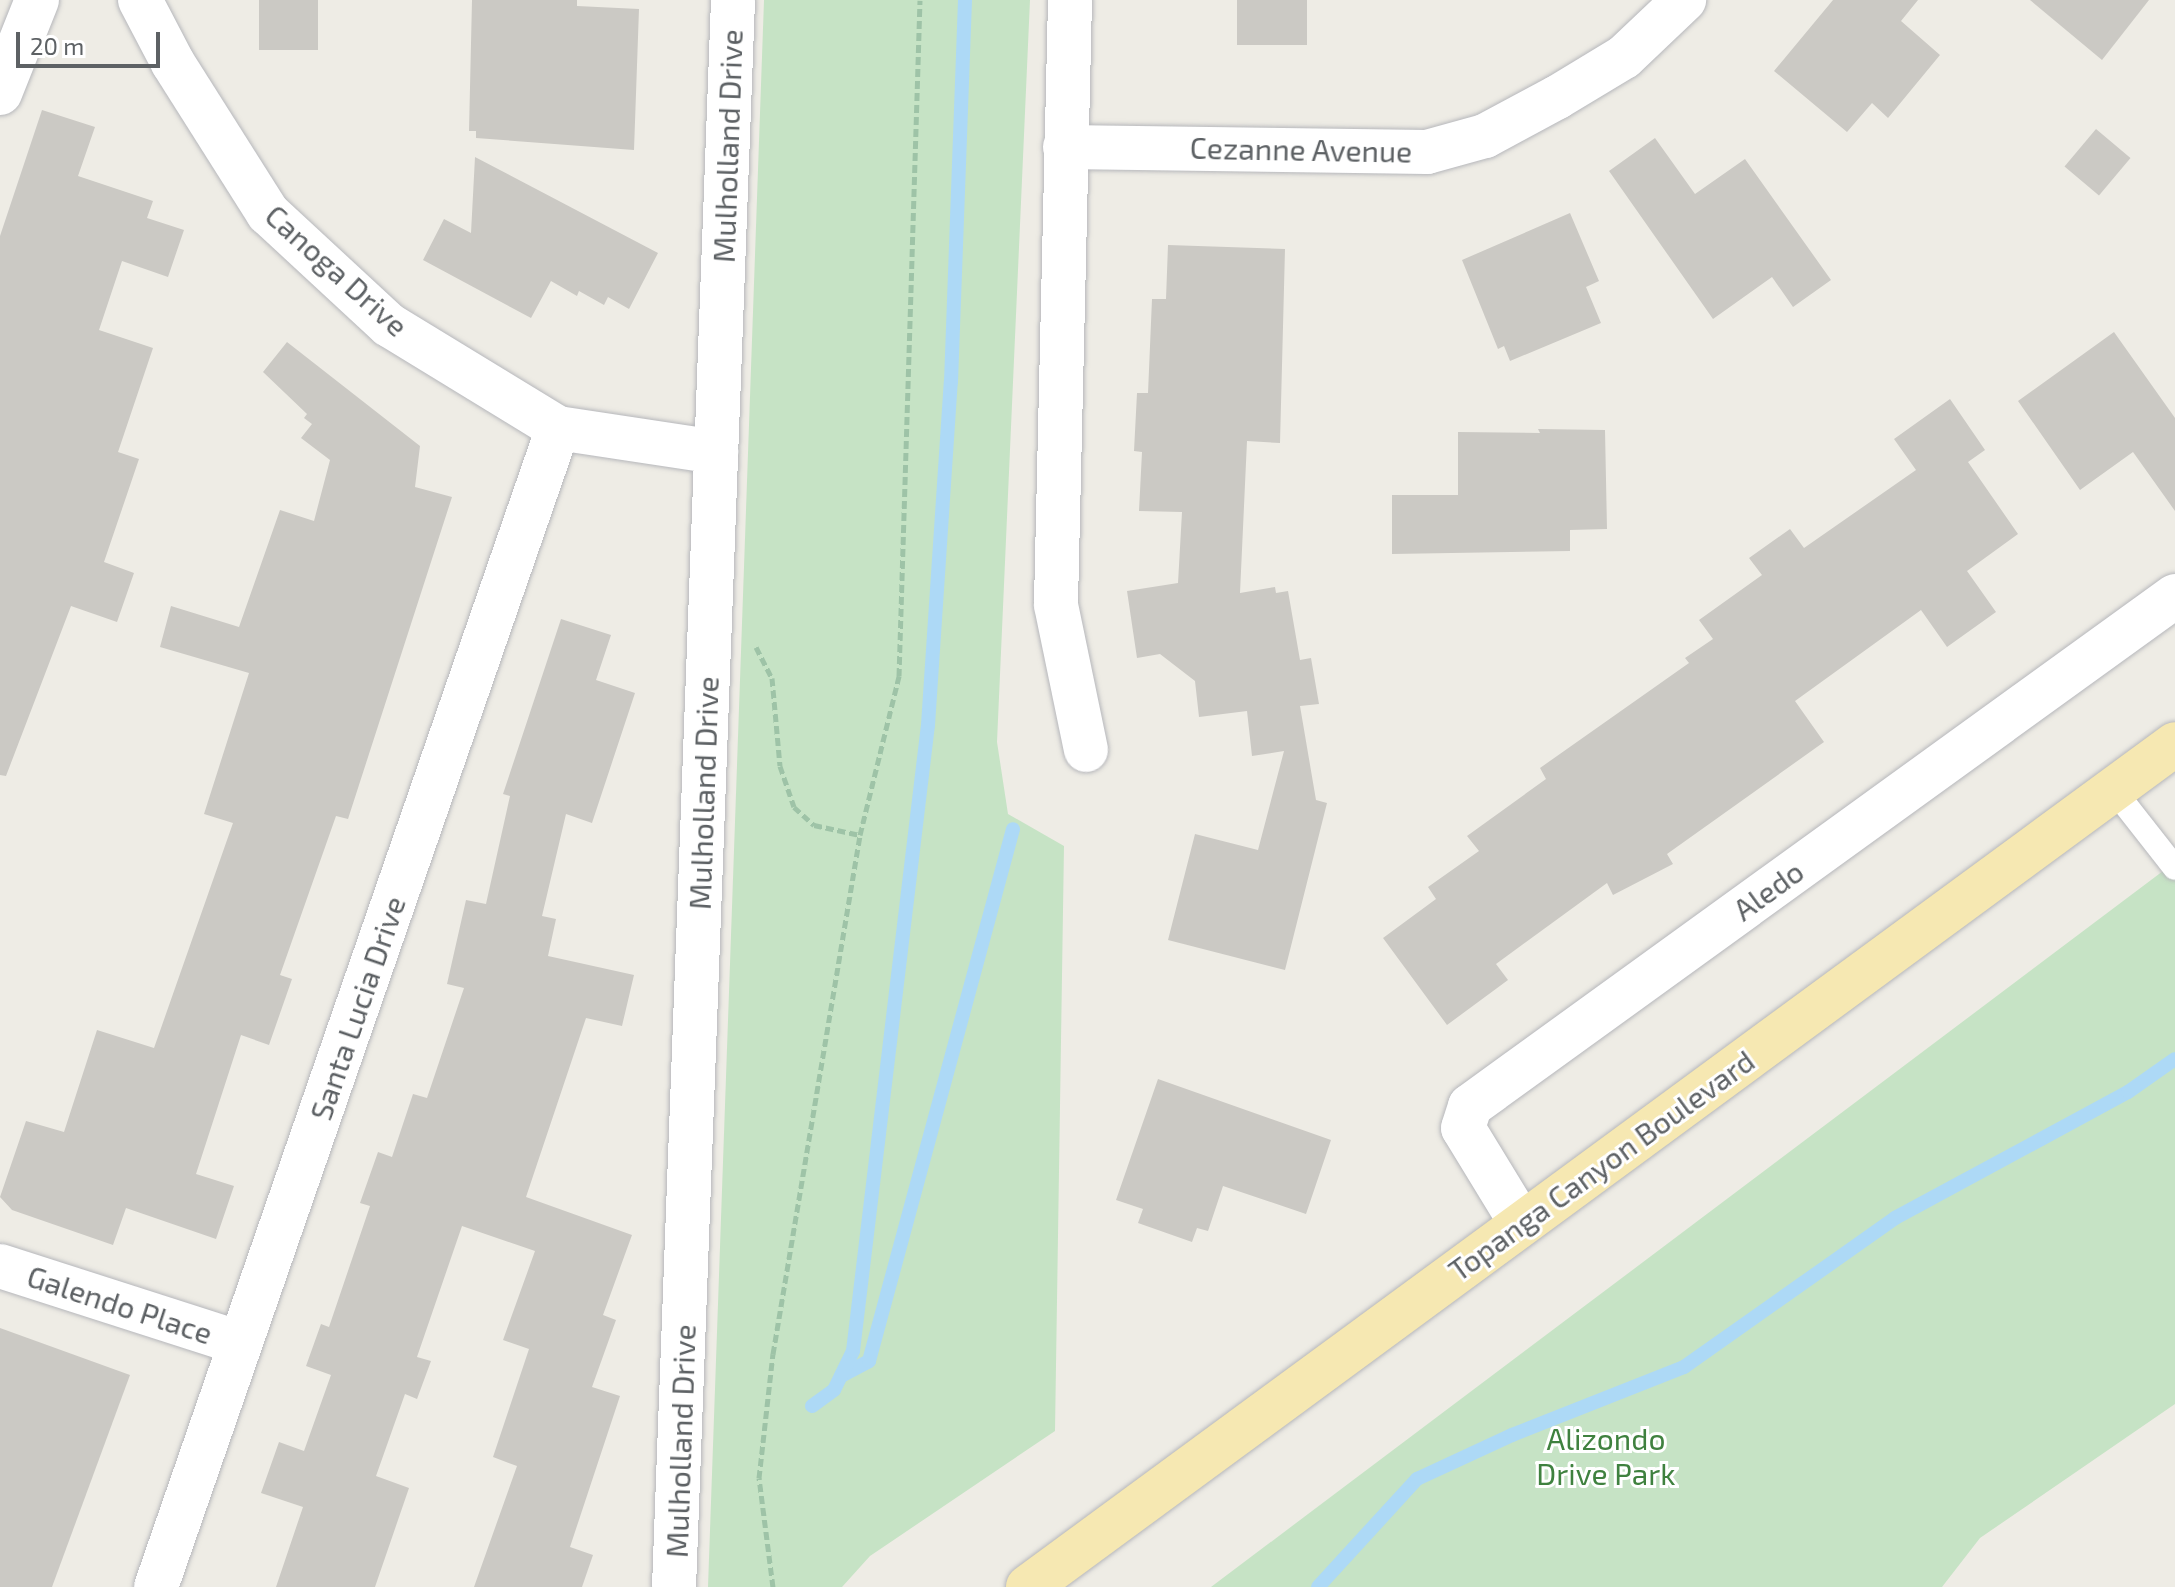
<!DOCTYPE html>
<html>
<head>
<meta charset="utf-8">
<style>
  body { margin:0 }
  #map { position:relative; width:2175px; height:1587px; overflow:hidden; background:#eeece5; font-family:"Exo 2",sans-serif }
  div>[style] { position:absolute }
  .green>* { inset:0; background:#c6e3c5 }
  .stream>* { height:14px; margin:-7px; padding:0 7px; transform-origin:7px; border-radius:7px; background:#add9f6 }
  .building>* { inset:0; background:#cbc9c4; transform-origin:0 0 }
  .path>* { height:5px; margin-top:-2.5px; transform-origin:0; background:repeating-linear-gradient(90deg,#9ec3a7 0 8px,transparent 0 12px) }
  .roads { filter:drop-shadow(0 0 2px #b6b7bb) drop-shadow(0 0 2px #b6b7bb) }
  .service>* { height:24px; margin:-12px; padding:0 12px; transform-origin:12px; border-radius:12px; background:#fff }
  .minor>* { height:44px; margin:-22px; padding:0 22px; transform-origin:22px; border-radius:22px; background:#fff }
  .tertiary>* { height:44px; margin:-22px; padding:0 22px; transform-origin:22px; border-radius:22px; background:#fff }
  .secondary>* { height:44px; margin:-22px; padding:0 22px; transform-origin:22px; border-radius:22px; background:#fff }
  .primary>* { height:44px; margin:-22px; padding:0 22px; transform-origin:22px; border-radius:22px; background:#f6e8b2 }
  span { translate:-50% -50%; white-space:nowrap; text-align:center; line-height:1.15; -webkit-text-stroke:6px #fff; paint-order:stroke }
  .street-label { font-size:30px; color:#5d6164 }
  .park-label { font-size:30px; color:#3f813f }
  .scale { position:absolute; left:16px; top:32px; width:144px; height:36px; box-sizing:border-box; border:4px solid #5d6164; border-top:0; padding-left:10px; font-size:24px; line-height:28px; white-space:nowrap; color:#5d6164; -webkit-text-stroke:6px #fff; paint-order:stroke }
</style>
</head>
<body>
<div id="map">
  <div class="green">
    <div style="clip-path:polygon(764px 0,1030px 0,997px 742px,1008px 814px,1064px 846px,1055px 1431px,870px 1556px,842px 1587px,708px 1587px)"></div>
    <div style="clip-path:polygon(2175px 862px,2175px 1404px,1980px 1538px,1942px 1587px,1211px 1587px)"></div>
  </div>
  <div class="stream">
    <div style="left:841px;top:1376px;width:32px;rotate:-28deg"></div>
    <div style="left:869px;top:1361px;width:551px;rotate:-74.85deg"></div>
    <div style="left:812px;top:1406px;width:27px;rotate:-36deg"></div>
    <div style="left:834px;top:1390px;width:43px;rotate:-64deg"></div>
    <div style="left:853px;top:1351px;width:630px;rotate:-83.17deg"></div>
    <div style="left:928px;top:725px;width:344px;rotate:-86.2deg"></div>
    <div style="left:951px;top:382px;width:382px;rotate:-87.9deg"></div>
    <div style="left:1318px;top:1587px;width:147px;rotate:-47.5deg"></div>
    <div style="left:1417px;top:1479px;width:105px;rotate:-24.9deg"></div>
    <div style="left:1512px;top:1435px;width:185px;rotate:-21.6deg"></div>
    <div style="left:1684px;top:1367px;width:258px;rotate:-35.2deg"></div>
    <div style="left:1895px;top:1218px;width:265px;rotate:-28.4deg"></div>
    <div style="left:2128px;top:1092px;width:57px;rotate:-35.1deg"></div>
  </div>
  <div class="building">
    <div style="left:259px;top:0;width:59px;height:50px"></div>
    <div style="clip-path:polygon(472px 0,577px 0,577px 6px,639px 9px,634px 150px,476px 138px,476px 131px,469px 131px)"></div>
    <div style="left:1237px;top:0;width:70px;height:45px"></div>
    <div style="clip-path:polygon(1833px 0,1918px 0,1901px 21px,1940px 55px,1888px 118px,1872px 103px,1847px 132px,1774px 71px)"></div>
    <div style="clip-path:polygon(2030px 0,2149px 0,2102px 60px)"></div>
    <div style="clip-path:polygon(42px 110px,95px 127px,78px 176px,153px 201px,147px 218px,184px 230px,168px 277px,122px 261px,99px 330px,153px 348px,118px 452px,139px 459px,104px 562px,134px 573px,117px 622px,71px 606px,6px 776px,0 775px,0 236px)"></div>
    <div style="left:2096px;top:129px;width:45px;height:49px;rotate:40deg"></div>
    <div style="clip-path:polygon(1655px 138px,1695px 194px,1745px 159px,1831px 280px,1793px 307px,1772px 277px,1713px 319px,1609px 171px)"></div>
    <div style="clip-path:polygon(475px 157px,658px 253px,629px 309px,608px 297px,604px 305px,579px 291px,577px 296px,551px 281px,531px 318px,423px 260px,444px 219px,471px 233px)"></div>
    <div style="clip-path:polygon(1570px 213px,1599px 281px,1586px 287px,1601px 323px,1510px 361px,1504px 346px,1498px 349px,1462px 260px)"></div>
    <div style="clip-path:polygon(1168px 245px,1285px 249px,1280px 443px,1247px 441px,1240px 593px,1275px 587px,1276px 593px,1288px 591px,1300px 660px,1311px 658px,1319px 704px,1300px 706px,1316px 800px,1327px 803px,1285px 970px,1168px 940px,1195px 834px,1258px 850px,1284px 751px,1252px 756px,1247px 711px,1199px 717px,1195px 681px,1160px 654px,1137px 658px,1127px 591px,1178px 583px,1182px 512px,1139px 511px,1142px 452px,1134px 451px,1137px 393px,1148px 393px,1152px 299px,1166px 299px)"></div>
    <div style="clip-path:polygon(2114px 332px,2175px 418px,2175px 511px,2133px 452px,2080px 490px,2018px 401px)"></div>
    <div style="clip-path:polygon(287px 342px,420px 446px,415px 487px,452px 497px,348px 819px,336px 816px,280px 975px,292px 979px,269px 1045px,241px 1035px,196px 1174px,234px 1186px,216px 1239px,126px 1208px,113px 1245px,12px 1210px,0 1197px,26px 1121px,64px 1132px,97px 1030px,154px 1048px,233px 823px,204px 814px,249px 673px,160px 647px,171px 606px,239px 627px,280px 510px,314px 521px,330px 460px,301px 438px,312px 424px,304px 418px,307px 414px,263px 372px)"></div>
    <div style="clip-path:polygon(1950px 399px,1985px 450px,1968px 462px,2018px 534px,1967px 571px,1996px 612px,1947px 647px,1921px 610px,1795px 701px,1824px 742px,1667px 854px,1673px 864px,1613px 895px,1607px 883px,1496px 964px,1508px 980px,1447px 1025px,1383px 938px,1436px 899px,1428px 887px,1479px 851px,1467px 836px,1546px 779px,1540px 768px,1689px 663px,1685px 658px,1713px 639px,1699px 620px,1762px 575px,1749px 558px,1790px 529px,1804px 548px,1916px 470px,1894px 439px)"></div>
    <div style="clip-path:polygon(1538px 429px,1605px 430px,1607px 529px,1570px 530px,1570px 551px,1392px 554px,1392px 495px,1458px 495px,1458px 432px,1540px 433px)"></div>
    <div style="clip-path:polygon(561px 619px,611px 635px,596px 680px,635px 693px,592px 823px,566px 814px,542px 916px,556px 919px,548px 956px,634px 975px,622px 1026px,586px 1018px,526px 1197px,632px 1235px,603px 1315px,616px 1320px,592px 1387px,620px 1396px,570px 1547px,593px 1555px,582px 1587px,474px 1587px,517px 1466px,493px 1457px,529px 1349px,503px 1340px,535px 1251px,462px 1226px,417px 1357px,431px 1361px,417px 1399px,405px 1394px,376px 1476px,409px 1488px,375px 1587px,276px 1587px,303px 1507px,261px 1493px,279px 1442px,304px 1451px,331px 1375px,306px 1366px,321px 1324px,329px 1327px,370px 1206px,360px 1203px,378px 1152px,392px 1157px,413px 1094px,427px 1098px,464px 988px,447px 984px,466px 900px,486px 904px,510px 796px,503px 794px)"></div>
    <div style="clip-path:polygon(1158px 1079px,1331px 1140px,1306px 1214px,1223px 1186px,1208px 1231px,1197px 1228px,1192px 1242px,1138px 1223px,1143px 1209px,1116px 1200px)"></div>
    <div style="clip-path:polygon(0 1328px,130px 1375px,52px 1587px,0 1587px)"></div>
  </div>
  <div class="path">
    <div style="left:756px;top:647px;width:35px;rotate:63deg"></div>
    <div style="left:772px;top:678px;width:88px;rotate:84.8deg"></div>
    <div style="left:780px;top:766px;width:43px;rotate:71.1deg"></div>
    <div style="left:794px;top:807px;width:27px;rotate:42deg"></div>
    <div style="left:814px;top:825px;width:47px;rotate:12.3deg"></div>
    <div style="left:773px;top:1587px;width:110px;rotate:-97.3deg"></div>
    <div style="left:759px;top:1478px;width:125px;rotate:-83.6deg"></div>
    <div style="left:773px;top:1354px;width:526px;rotate:-80.48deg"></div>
    <div style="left:860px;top:835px;width:164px;rotate:-76.2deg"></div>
    <div style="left:899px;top:676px;width:676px;rotate:-88.22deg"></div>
  </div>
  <div class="roads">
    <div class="service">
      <div style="left:2113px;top:789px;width:100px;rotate:51.9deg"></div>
    </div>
    <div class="minor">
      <div style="left:1070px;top:0;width:605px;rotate:91.33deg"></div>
      <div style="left:1056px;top:605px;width:148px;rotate:78.3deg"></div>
      <div style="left:0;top:93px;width:100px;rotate:-68.3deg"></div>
      <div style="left:1065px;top:147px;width:362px;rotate:0.8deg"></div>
      <div style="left:1427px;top:152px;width:60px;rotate:-15.4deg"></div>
      <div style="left:1485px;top:136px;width:81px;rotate:-28.2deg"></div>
      <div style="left:1556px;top:98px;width:79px;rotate:-31.1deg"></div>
      <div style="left:1624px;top:57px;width:83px;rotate:-43.5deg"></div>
      <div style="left:1521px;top:1223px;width:111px;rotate:-121.4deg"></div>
      <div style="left:1463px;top:1128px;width:23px;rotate:-72deg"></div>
      <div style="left:1470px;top:1106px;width:870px;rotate:-35.88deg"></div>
      <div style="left:0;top:1266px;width:252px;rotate:17.8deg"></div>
      <div style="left:156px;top:1587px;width:1227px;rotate:-70.87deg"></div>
    </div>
    <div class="tertiary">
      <div style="left:140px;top:0;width:71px;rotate:62.4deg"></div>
      <div style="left:173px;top:63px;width:178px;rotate:57.7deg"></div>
      <div style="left:268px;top:213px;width:165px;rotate:42.8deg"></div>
      <div style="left:389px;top:325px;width:198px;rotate:31.4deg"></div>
      <div style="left:558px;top:428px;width:160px;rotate:8.6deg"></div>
    </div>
    <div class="secondary">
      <div style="left:674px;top:1587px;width:1588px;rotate:-87.87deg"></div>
    </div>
    <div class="primary">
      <div style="left:1028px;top:1587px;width:1423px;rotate:-36.31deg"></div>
    </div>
  </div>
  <div class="street-label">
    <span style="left:727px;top:146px;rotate:-88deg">Mulholland Drive</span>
    <span style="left:1301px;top:149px;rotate:1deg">Cezanne Avenue</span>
    <span style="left:337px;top:270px;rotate:42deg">Canoga Drive</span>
    <span style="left:703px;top:793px;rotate:-88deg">Mulholland Drive</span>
    <span style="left:1768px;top:890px;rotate:-36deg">Aledo</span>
    <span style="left:357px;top:1008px;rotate:-71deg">Santa Lucia Drive</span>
    <span style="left:1601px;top:1165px;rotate:-36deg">Topanga Canyon Boulevard</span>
    <span style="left:120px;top:1304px;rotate:18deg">Galendo Place</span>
    <span style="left:680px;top:1441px;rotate:-88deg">Mulholland Drive</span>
  </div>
  <div class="park-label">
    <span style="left:1606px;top:1455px">Alizondo<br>Drive Park</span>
  </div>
  <div class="scale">20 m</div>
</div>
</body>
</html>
